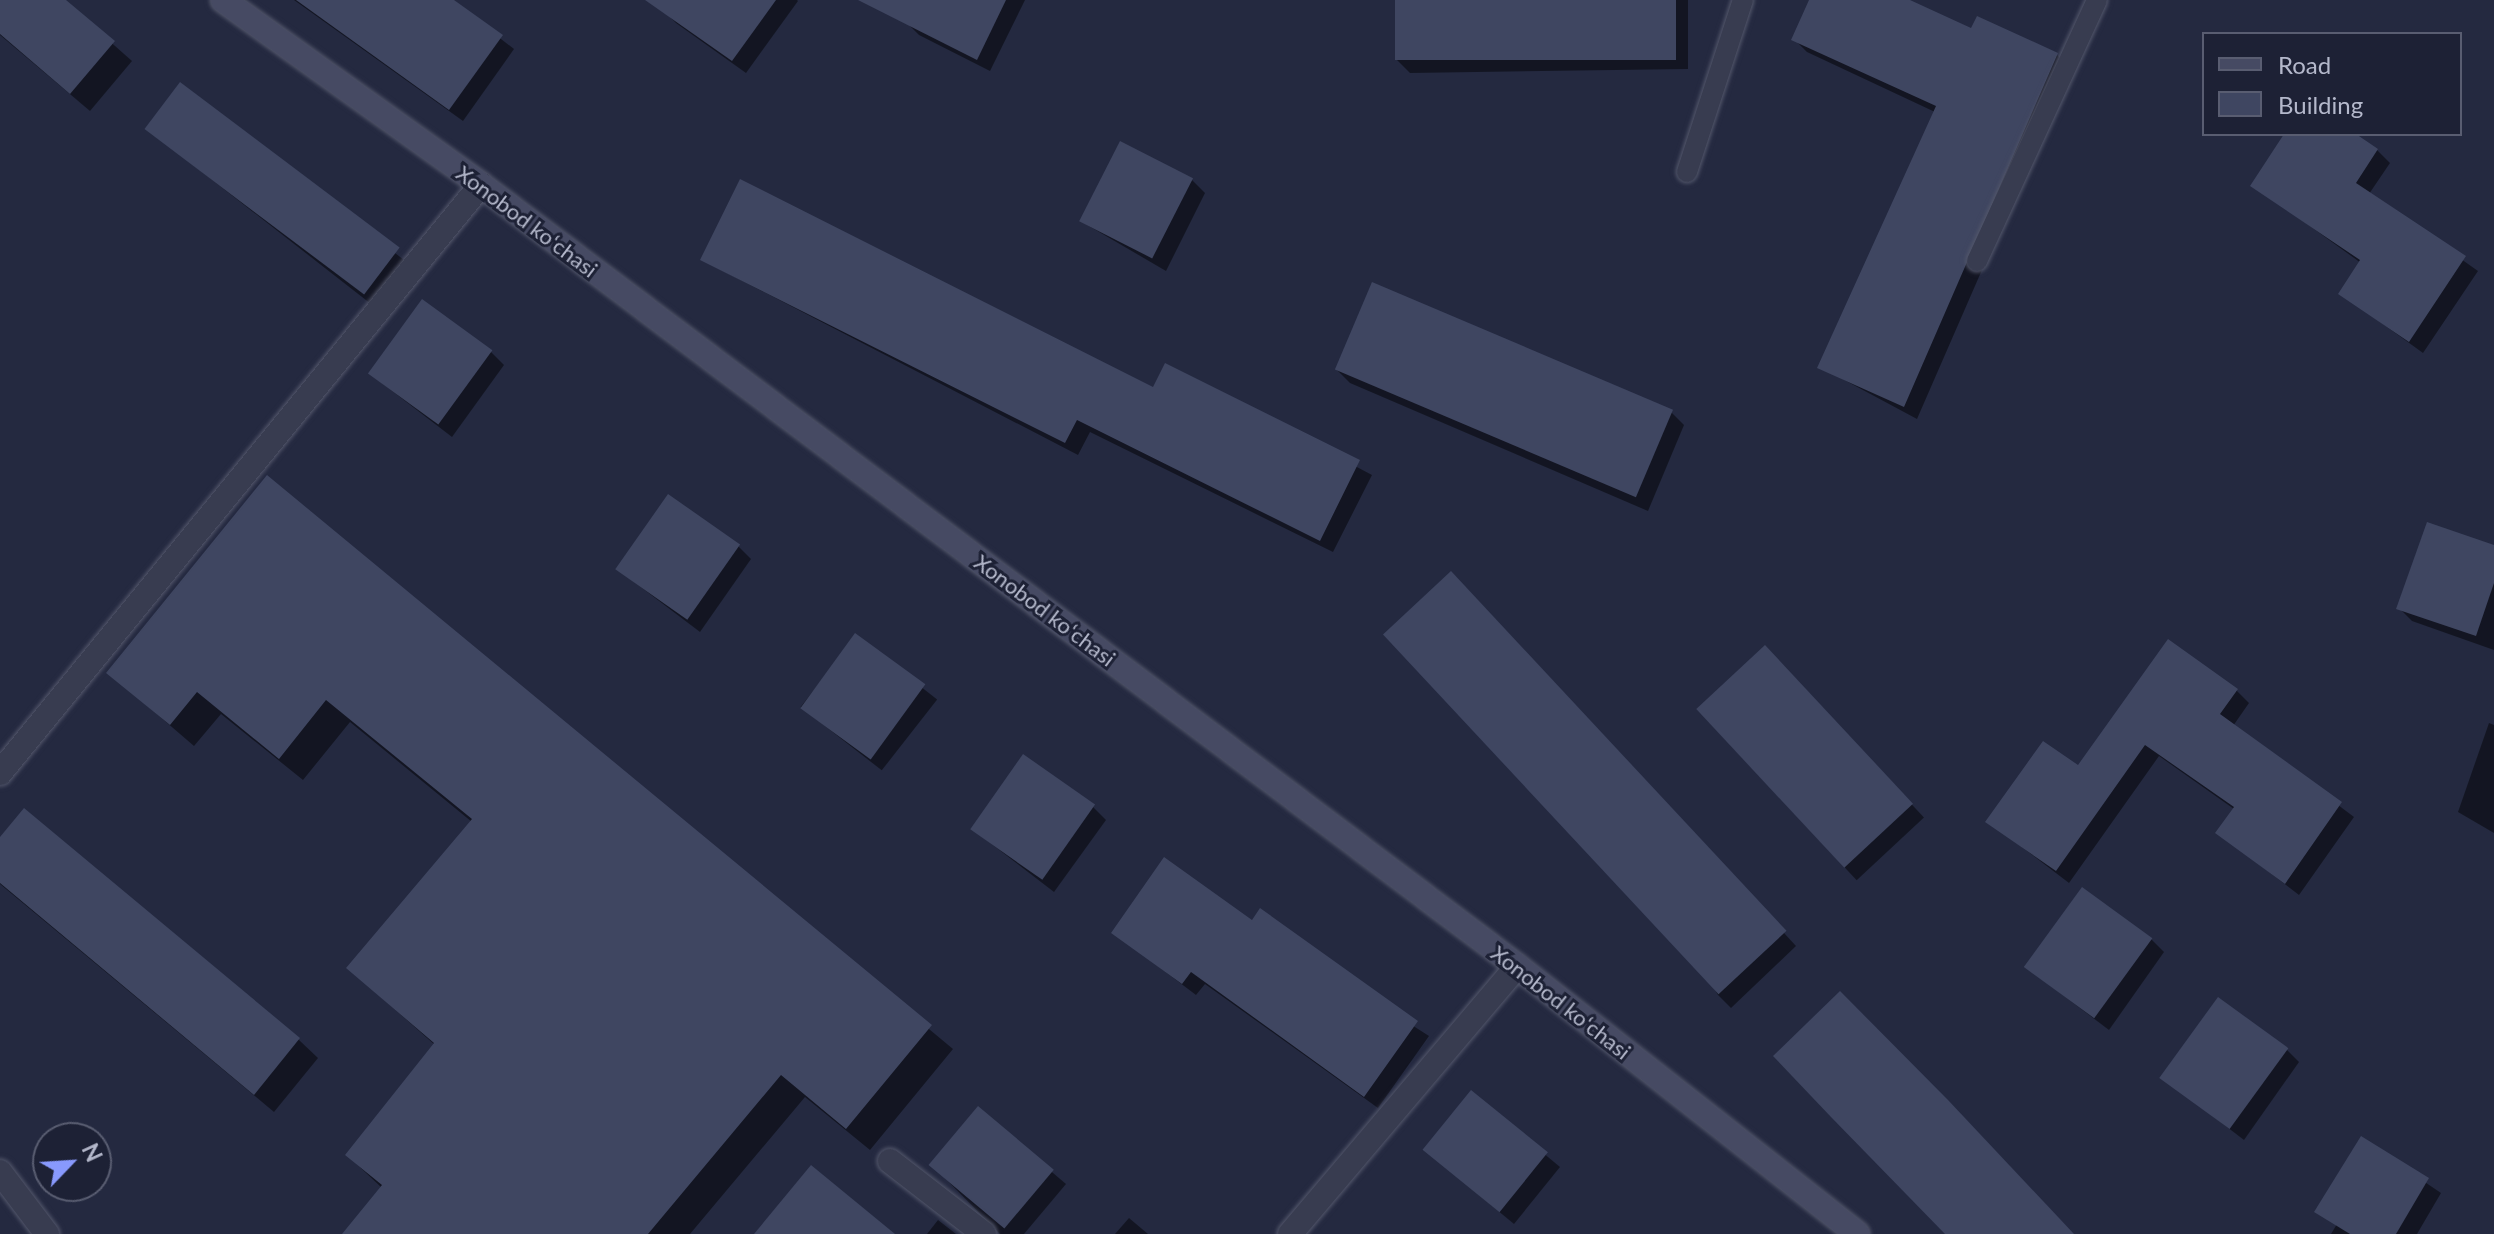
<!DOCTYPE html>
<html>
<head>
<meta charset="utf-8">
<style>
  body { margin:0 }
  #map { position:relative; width:2494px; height:1234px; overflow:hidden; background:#242940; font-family:Lato,sans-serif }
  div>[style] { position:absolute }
  .shadow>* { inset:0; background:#0007; transform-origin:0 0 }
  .building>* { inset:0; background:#3f4661; transform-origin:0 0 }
  .roads { filter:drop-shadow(0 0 2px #53576b) drop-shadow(0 0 2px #53576b) }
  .lane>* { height:20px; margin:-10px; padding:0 10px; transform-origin:10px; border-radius:10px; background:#383c50 }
  .street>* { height:24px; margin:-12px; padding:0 12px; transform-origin:12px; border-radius:12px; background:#383c50 }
  .secondary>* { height:24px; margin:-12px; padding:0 12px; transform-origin:12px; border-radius:12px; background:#464a63 }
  span { translate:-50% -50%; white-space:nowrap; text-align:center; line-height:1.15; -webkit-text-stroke:6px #1d2135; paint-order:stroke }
  .street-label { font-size:22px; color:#b4b8cb }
  .legend { position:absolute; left:2202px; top:32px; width:260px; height:104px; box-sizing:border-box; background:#1d2135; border:2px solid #595d71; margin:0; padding:10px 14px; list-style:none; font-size:24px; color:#b4b8cb }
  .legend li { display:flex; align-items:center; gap:16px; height:40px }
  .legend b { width:40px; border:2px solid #595d71 }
  .north { position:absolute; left:32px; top:1122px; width:80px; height:80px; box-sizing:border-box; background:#1d2135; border:2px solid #595d71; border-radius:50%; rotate:65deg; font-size:22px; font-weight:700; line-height:32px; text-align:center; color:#b4b8cb }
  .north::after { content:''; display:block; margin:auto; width:28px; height:36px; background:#8899fd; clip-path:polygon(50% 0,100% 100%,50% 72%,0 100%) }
</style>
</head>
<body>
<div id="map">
  <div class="shadow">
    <div style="clip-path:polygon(0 0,63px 0,132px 61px,90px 111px,0 35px)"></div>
    <div style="clip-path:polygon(294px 0,451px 0,514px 49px,463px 121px)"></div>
    <div style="clip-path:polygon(670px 0,797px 0,798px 1px,746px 73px,676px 23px,663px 10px)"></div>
    <div style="clip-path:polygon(917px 0,1025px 0,990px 71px,919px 35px,906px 22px)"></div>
    <div style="clip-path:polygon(1397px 0,1688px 0,1688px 69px,1410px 73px,1397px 60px)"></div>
    <div style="clip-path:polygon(1811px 0,1905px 0,1972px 30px,2057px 55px,2070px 68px,1917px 419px,1820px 367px,1935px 112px,1807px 52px,1794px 39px)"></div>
    <div style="left:180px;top:85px;width:300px;height:55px;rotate:38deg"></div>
    <div style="clip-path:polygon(2287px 134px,2353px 134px,2377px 150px,2390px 163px,2369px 194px,2478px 271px,2423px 353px,2340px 293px,2361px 263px,2253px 185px)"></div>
    <div style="clip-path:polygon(1192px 180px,1205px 193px,1166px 271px,1082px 222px)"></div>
    <div style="clip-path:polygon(702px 260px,1154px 390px,1166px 366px,1372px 475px,1333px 552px,1090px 432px,1078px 455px)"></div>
    <div style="clip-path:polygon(491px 352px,504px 365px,452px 437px,370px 374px)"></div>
    <div style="clip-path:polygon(1337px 370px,1671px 412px,1684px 425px,1648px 511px,1350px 383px)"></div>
    <div style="clip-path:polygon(267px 478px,953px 1049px,870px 1150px,805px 1097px,690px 1234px,344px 1234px,382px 1188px,347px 1155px,435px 1045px,348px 968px,472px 822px,350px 722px,303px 780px,221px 714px,194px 746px,109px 673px)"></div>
    <div style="clip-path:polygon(738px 546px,751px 559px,700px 632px,617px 569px)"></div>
    <div style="clip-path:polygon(2494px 549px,2494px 650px,2412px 621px,2399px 608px)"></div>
    <div style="clip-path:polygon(1464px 586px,1796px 946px,1731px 1008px,1718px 995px)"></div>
    <div style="left:856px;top:636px;width:103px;height:90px;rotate:38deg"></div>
    <div style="left:1778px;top:661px;width:214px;height:92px;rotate:47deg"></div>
    <div style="clip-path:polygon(2236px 690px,2249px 703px,2233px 726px,2354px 817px,2299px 895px,2218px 833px,2234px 809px,2159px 756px,2069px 883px,1988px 821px)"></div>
    <div style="clip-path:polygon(2489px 723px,2494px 725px,2494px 833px,2458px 812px)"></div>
    <div style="clip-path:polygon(1093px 807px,1106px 820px,1054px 892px,972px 829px)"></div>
    <div style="clip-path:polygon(0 840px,299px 1040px,318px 1058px,274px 1112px,0 884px)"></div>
    <div style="clip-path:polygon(1252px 923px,1429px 1036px,1378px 1108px,1205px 984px,1196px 995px,1114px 933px)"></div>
    <div style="clip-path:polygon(2151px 939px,2164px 952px,2109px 1030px,2027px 968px)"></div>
    <div style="clip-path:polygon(2286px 1049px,2299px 1062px,2244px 1140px,2163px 1078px)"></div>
    <div style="clip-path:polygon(1471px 1093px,1560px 1167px,1514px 1224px,1439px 1162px)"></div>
    <div style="clip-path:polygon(978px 1109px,1066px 1184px,1024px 1234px,1000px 1234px,932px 1165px)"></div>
    <div style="clip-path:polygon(2361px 1139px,2441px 1193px,2417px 1234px,2331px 1234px,2349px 1204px)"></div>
    <div style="clip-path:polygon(1129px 1218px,1148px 1234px,1115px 1234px)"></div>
    <div style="clip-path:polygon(938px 1220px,956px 1234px,927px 1234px)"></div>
  </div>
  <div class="building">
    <div style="clip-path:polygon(0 0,66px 0,115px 41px,70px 94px,0 34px)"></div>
    <div style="clip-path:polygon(296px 0,454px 0,503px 35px,449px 110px)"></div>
    <div style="clip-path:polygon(645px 0,776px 0,732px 61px)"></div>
    <div style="clip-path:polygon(858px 0,1006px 0,977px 60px)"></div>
    <div style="left:1395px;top:0;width:281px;height:60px"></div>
    <div style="clip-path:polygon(1809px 0,1910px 0,1971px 28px,1977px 16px,2058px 53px,1904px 407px,1817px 368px,1936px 106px,1791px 40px)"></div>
    <div style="left:180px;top:82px;width:275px;height:59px;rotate:37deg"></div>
    <div style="clip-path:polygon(2284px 134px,2356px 134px,2378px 149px,2356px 183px,2466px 256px,2409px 342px,2338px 294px,2360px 260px,2250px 186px)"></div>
    <div style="left:1120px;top:141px;width:82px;height:90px;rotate:27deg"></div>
    <div style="clip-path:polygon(740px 179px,1153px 387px,1165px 363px,1360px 460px,1320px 541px,1077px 420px,1065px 443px,700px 260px)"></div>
    <div style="left:1372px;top:282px;width:327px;height:95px;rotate:23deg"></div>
    <div style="left:422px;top:299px;width:87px;height:92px;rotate:36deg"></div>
    <div style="clip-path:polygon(267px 475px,932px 1025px,846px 1129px,781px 1075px,648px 1234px,342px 1234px,382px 1185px,345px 1155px,434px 1043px,346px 968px,472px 819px,326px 700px,279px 759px,197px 692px,170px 725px,106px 673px)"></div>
    <div style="left:668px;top:494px;width:88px;height:92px;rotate:35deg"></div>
    <div style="clip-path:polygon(2427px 522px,2494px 545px,2494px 583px,2476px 636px,2396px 609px)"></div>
    <div style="left:1451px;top:571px;width:492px;height:93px;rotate:47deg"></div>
    <div style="left:855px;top:633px;width:87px;height:93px;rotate:36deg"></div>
    <div style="clip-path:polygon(2168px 639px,2238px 689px,2220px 714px,2342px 802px,2285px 884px,2215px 833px,2234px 807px,2145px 745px,2056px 871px,1985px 822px,2043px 741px,2078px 765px)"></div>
    <div style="left:1765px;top:645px;width:217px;height:94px;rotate:47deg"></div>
    <div style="left:1023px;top:754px;width:88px;height:92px;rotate:35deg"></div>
    <div style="clip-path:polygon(24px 808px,300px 1038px,254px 1095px,0 883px,0 837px)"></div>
    <div style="clip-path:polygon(1164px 857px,1252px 920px,1260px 908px,1418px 1021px,1364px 1097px,1191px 972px,1182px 984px,1111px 933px)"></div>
    <div style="left:2082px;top:887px;width:87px;height:99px;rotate:36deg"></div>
    <div style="clip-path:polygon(1840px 991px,1948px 1100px,2074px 1234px,1945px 1234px,1831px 1117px,1773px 1056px)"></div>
    <div style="left:2218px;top:997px;width:87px;height:100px;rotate:36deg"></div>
    <div style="left:1471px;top:1090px;width:99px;height:77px;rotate:39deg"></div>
    <div style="left:978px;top:1106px;width:99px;height:77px;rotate:40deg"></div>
    <div style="clip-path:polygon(2361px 1136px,2429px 1178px,2396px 1234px,2350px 1234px,2314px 1212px)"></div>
    <div style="clip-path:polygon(811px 1165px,895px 1234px,754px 1234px)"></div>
  </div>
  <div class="roads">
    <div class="lane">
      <div style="left:1687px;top:172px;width:181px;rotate:-72deg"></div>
      <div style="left:1977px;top:261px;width:287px;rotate:-65.3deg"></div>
    </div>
    <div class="street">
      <div style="left:0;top:773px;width:760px;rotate:-50.72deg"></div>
      <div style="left:890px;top:1161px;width:119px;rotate:37.8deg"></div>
      <div style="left:0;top:1172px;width:78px;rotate:52.8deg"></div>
      <div style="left:1290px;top:1234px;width:351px;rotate:-49.7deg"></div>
    </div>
    <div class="secondary">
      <div style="left:223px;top:0;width:317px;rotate:35.6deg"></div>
      <div style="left:481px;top:185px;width:1297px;rotate:37.01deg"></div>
      <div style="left:1517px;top:966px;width:433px;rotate:38.2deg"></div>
    </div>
  </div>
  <div class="street-label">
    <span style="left:527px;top:221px;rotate:37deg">Xonobod koʻchasi</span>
    <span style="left:1045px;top:610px;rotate:37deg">Xonobod koʻchasi</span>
    <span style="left:1561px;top:1002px;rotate:38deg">Xonobod koʻchasi</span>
  </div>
  <ul class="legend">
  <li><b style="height:10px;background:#464a63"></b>Road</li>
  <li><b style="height:22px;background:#3f4661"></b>Building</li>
  </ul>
  <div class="north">N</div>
</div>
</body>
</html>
